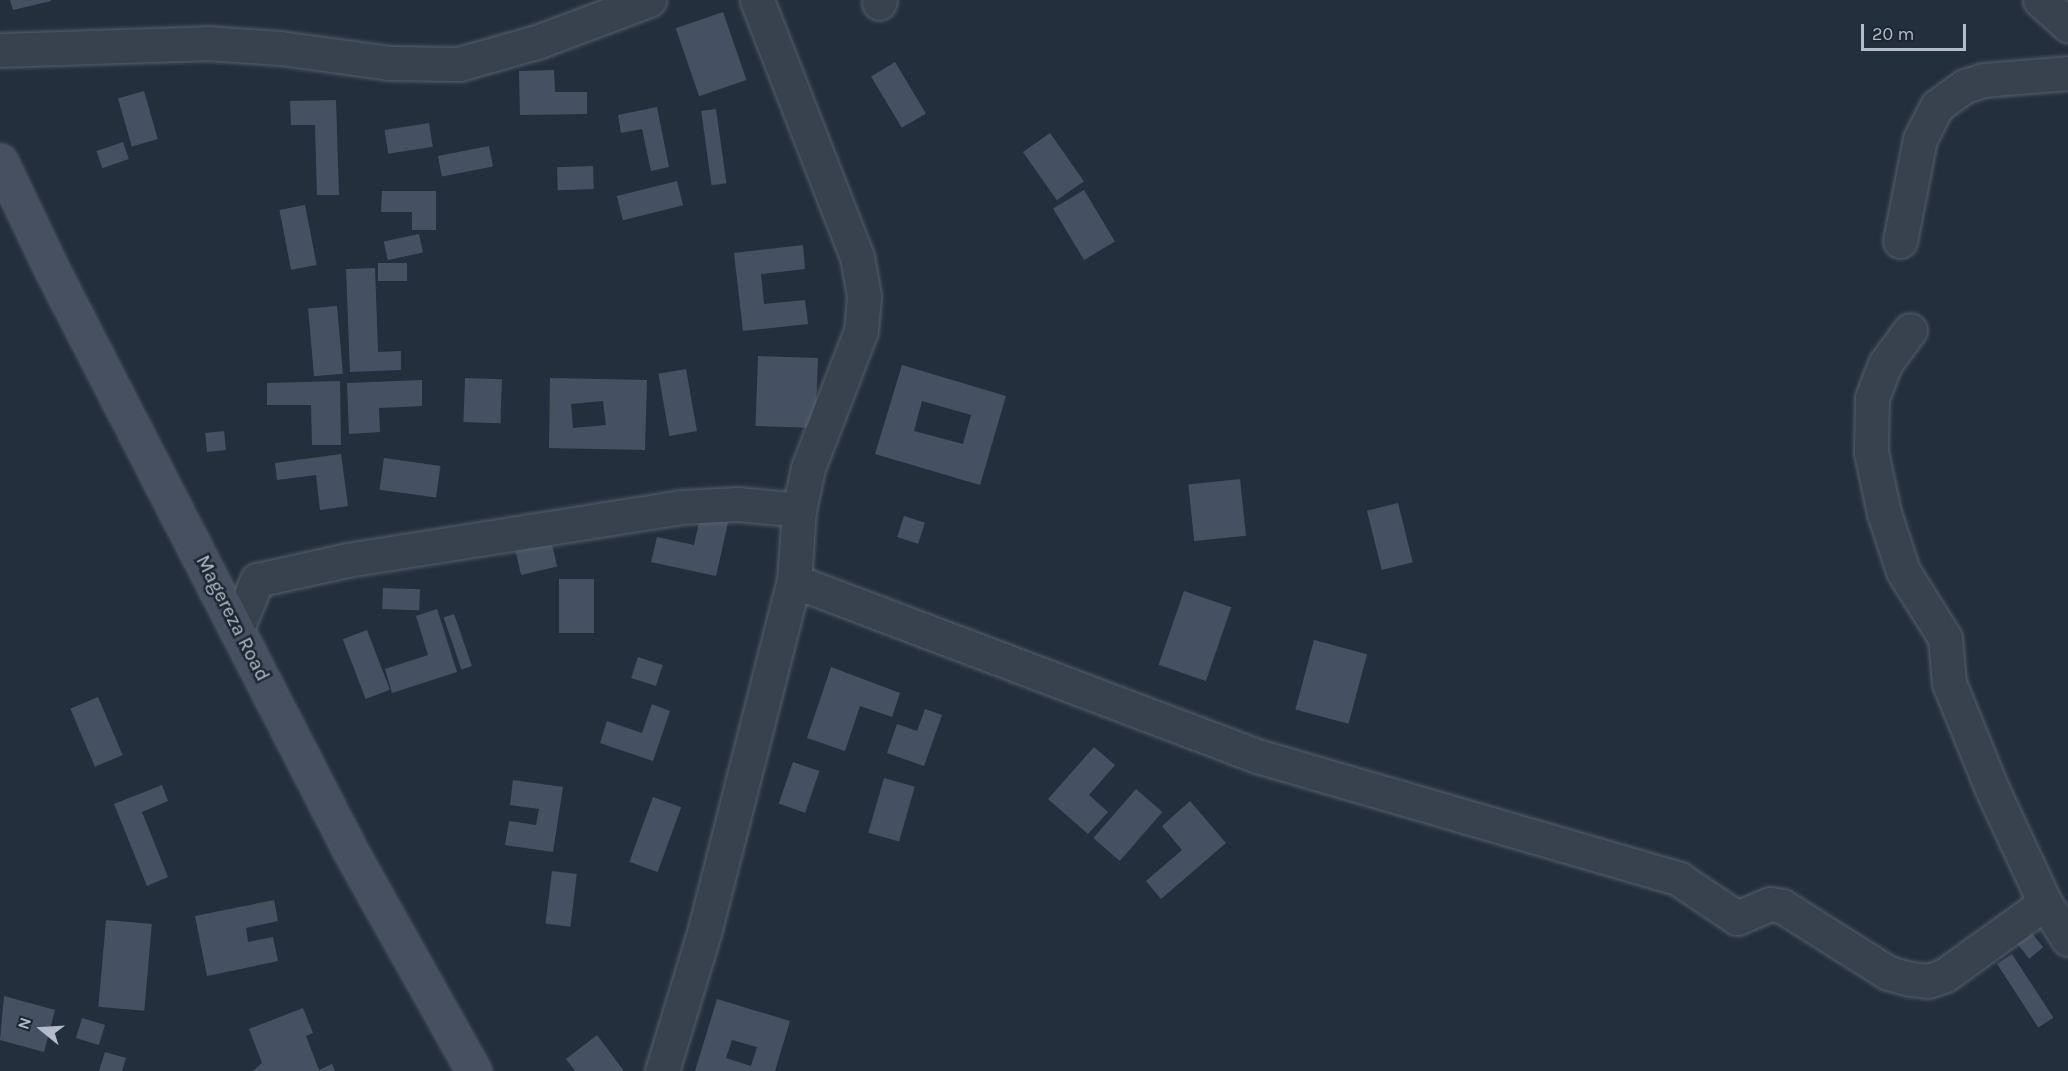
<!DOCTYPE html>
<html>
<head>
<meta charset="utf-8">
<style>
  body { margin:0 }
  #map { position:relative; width:2068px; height:1071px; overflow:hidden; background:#242f3e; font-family:Karla,sans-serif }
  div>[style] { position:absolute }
  .building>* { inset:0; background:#455162; transform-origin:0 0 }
  .roads { filter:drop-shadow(0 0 2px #565f6c) drop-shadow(0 0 2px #565f6c) }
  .street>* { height:33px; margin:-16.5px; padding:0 16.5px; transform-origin:16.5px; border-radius:16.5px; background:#38414e }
  .secondary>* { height:33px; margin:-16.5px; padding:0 16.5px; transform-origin:16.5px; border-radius:16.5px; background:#465061 }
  span { translate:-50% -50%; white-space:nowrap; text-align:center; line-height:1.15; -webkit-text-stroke:5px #1d2633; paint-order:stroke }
  .street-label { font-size:20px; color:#b4bcc9 }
  .north { position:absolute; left:12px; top:999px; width:60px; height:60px; -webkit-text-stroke:4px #1d2633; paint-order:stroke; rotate:288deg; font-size:16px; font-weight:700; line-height:24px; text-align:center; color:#b4bcc9 }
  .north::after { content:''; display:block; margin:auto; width:21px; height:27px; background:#b4bcc9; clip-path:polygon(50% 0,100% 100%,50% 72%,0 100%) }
  .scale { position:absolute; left:1861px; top:24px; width:105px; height:27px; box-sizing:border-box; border:3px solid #b4bcc9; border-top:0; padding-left:8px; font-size:18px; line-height:21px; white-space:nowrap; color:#b4bcc9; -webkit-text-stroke:4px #1d2633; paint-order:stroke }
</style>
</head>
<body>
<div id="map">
  <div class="building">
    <div style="clip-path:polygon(10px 0,51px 0,51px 1px,13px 10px)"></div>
    <div style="left:723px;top:12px;width:72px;height:50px;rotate:71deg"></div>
    <div style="left:895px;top:62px;width:60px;height:28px;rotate:59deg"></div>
    <div style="clip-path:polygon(554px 70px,555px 92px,587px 92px,587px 114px,520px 115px,519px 71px)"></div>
    <div style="left:144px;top:91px;width:50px;height:27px;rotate:74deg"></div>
    <div style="clip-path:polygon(336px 100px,339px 195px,317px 195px,315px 125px,291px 125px,290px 101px)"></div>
    <div style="clip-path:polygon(657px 107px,669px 167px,651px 171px,642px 129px,621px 133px,618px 115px)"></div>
    <div style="left:716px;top:109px;width:75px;height:15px;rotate:82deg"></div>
    <div style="left:429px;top:123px;width:24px;height:45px;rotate:81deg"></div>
    <div style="left:1050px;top:133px;width:59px;height:33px;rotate:55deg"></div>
    <div style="left:123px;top:142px;width:18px;height:28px;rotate:71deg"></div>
    <div style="left:489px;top:146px;width:21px;height:52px;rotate:79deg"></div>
    <div style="left:593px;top:166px;width:23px;height:36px;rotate:88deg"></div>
    <div style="left:677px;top:181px;width:25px;height:62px;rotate:76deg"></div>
    <div style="left:1084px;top:190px;width:60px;height:36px;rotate:59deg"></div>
    <div style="clip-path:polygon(382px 191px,436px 191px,436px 230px,412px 230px,412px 212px,381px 212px)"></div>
    <div style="left:305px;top:205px;width:61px;height:26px;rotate:79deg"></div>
    <div style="left:419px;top:234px;width:19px;height:36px;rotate:78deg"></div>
    <div style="clip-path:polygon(803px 245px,805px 269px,761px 274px,764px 304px,805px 300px,808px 324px,743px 331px,734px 253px)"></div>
    <div style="left:378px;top:263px;width:29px;height:18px"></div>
    <div style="clip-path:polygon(375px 268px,378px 352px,401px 351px,401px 370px,350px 372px,346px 269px)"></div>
    <div style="left:337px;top:306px;width:68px;height:29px;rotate:85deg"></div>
    <div style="left:758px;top:356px;width:60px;height:70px;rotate:2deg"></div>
    <div style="clip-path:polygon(evenodd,902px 365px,1006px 396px,980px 485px,875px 454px,902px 365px,922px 401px,971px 415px,963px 444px,914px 431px,922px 401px)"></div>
    <div style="left:686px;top:369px;width:63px;height:28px;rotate:80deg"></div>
    <div style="left:465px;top:378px;width:37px;height:44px;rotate:2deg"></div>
    <div style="clip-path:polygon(evenodd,550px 378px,647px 380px,645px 450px,549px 448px,550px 378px,603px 401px,606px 425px,573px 428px,571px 404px,603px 401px)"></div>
    <div style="clip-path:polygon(422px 380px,422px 406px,379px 408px,380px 432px,349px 434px,347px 383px)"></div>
    <div style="clip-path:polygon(340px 381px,341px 445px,312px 445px,311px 405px,267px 405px,267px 383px)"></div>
    <div style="left:224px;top:431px;width:19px;height:19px;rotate:84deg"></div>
    <div style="clip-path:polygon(341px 454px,348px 506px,320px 510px,316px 475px,277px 480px,275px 463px)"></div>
    <div style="left:384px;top:458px;width:57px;height:32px;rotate:8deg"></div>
    <div style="left:1240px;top:479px;width:57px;height:52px;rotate:84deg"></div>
    <div style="clip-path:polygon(705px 495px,733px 501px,716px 576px,651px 562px,657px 537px,694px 545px)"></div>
    <div style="left:1398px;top:503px;width:61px;height:32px;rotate:76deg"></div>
    <div style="left:545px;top:514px;width:54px;height:37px;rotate:77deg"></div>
    <div style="left:904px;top:516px;width:22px;height:22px;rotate:18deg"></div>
    <div style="left:559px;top:579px;width:35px;height:54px"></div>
    <div style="left:383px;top:588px;width:37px;height:21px;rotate:2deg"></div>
    <div style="left:1184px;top:591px;width:50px;height:78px;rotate:19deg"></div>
    <div style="clip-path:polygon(437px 609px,457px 672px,392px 693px,385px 669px,428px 655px,416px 616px)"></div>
    <div style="left:454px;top:614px;width:55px;height:11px;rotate:71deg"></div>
    <div style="left:367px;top:630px;width:64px;height:26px;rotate:69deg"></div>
    <div style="left:1314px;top:640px;width:55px;height:72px;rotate:15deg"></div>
    <div style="left:638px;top:657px;width:26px;height:22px;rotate:18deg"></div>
    <div style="clip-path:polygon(831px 667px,900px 693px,892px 717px,860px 706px,845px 751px,807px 738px)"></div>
    <div style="left:98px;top:697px;width:63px;height:30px;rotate:67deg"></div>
    <div style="clip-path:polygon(652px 704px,670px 711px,653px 761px,600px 743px,607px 721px,642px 733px)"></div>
    <div style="clip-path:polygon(925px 709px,942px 715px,924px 766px,887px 753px,897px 724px,917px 731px)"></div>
    <div style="clip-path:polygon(1094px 747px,1115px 765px,1089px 795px,1108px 812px,1088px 834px,1048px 799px)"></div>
    <div style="left:793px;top:762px;width:28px;height:44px;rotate:19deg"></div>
    <div style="left:884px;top:778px;width:32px;height:57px;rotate:16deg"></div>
    <div style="clip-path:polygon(513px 780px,563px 787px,553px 852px,505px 845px,509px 821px,536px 825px,539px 809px,510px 805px)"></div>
    <div style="clip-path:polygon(162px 785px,168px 801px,142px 812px,168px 877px,147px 886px,114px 804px)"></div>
    <div style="left:1136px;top:789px;width:35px;height:65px;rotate:41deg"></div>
    <div style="left:653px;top:797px;width:30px;height:69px;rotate:20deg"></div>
    <div style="clip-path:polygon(1190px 801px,1226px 843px,1161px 899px,1146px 881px,1182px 850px,1162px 826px)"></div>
    <div style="left:552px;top:871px;width:25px;height:53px;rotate:7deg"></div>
    <div style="clip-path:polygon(274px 900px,278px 921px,246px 928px,248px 942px,273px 937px,278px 961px,207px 976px,195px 916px)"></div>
    <div style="left:106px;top:920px;width:46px;height:87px;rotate:5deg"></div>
    <div style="left:2030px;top:931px;width:21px;height:18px;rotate:51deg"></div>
    <div style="left:2012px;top:954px;width:76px;height:18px;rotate:57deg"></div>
    <div style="clip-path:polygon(4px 996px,55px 1010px,44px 1052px,0 1040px)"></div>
    <div style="clip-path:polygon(evenodd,717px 999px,790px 1021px,775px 1071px,695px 1071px,717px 999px,732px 1040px,757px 1047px,751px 1066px,726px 1058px,732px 1040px)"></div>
    <div style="clip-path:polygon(303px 1008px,313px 1033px,306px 1036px,319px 1070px,332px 1064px,335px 1071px,253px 1071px,262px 1063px,249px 1029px)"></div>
    <div style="left:82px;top:1018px;width:24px;height:21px;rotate:17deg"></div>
    <div style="clip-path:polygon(597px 1035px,624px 1071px,575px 1071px,566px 1059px)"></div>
    <div style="clip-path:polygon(105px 1052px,126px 1058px,122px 1071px,99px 1071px)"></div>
  </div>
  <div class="roads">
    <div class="street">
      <div style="left:2040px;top:0;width:38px;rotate:42deg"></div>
      <div style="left:879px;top:3px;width:3px;rotate:-72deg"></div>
      <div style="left:0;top:50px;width:207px;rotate:-1.9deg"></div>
      <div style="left:207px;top:43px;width:73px;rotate:3.9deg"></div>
      <div style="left:280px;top:48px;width:110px;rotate:7.8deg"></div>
      <div style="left:389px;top:63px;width:70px;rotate:0.8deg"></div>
      <div style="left:459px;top:64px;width:81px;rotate:-15.8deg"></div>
      <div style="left:537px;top:42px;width:120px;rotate:-20.6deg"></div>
      <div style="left:1900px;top:241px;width:104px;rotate:-78.9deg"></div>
      <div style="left:1920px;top:139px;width:37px;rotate:-63deg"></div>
      <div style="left:1937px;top:106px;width:34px;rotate:-36deg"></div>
      <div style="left:1965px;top:86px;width:19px;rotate:-18deg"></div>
      <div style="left:1983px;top:80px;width:85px;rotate:-4.7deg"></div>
      <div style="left:1910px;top:330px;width:42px;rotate:126.3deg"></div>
      <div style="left:1885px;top:364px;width:36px;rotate:111deg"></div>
      <div style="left:1872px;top:398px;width:54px;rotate:91.1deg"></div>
      <div style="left:1871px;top:452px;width:62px;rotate:78deg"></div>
      <div style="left:1884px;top:513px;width:61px;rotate:71.9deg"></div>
      <div style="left:1903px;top:571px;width:79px;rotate:57.9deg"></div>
      <div style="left:1945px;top:638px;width:45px;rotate:84.9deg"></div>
      <div style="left:1949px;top:683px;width:114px;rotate:67.9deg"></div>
      <div style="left:1992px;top:789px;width:126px;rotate:65.1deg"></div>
      <div style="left:2045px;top:903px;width:43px;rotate:57.4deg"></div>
      <div style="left:794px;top:581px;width:495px;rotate:20.7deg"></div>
      <div style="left:1257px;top:756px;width:440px;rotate:16.2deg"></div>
      <div style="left:1679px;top:879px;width:70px;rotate:33.9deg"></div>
      <div style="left:1737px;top:918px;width:36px;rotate:-23deg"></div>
      <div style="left:1770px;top:904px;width:12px;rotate:9deg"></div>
      <div style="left:1782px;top:906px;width:125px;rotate:32.3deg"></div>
      <div style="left:1888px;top:973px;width:23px;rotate:15deg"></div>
      <div style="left:1910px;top:979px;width:18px;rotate:6deg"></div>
      <div style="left:1928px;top:981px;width:18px;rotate:-19deg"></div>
      <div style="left:1945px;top:975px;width:123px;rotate:-35.8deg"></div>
      <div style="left:238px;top:626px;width:50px;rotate:-67.6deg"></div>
      <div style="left:257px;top:580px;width:92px;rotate:-12.5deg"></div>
      <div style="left:347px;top:560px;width:338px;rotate:-9deg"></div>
      <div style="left:681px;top:507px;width:57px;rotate:-3deg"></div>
      <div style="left:738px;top:504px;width:61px;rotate:5.6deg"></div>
      <div style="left:662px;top:1071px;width:144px;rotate:-73.1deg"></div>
      <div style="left:704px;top:933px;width:363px;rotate:-75.7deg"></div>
      <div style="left:794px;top:581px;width:71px;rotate:-86deg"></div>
      <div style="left:799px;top:510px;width:43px;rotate:-77.9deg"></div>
      <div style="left:808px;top:468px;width:147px;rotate:-68.9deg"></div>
      <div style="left:861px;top:331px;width:35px;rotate:-85deg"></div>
      <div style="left:864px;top:296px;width:40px;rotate:-100deg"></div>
      <div style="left:857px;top:257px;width:276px;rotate:-111.3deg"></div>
    </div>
    <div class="secondary">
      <div style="left:0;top:161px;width:123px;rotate:64.5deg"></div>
      <div style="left:53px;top:272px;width:654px;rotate:62.81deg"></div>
      <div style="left:352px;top:854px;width:249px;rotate:60.7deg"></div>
    </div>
  </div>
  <div class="street-label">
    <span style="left:233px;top:618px;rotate:63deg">Magereza Road</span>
  </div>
  <div class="north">N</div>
  <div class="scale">20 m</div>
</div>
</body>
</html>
